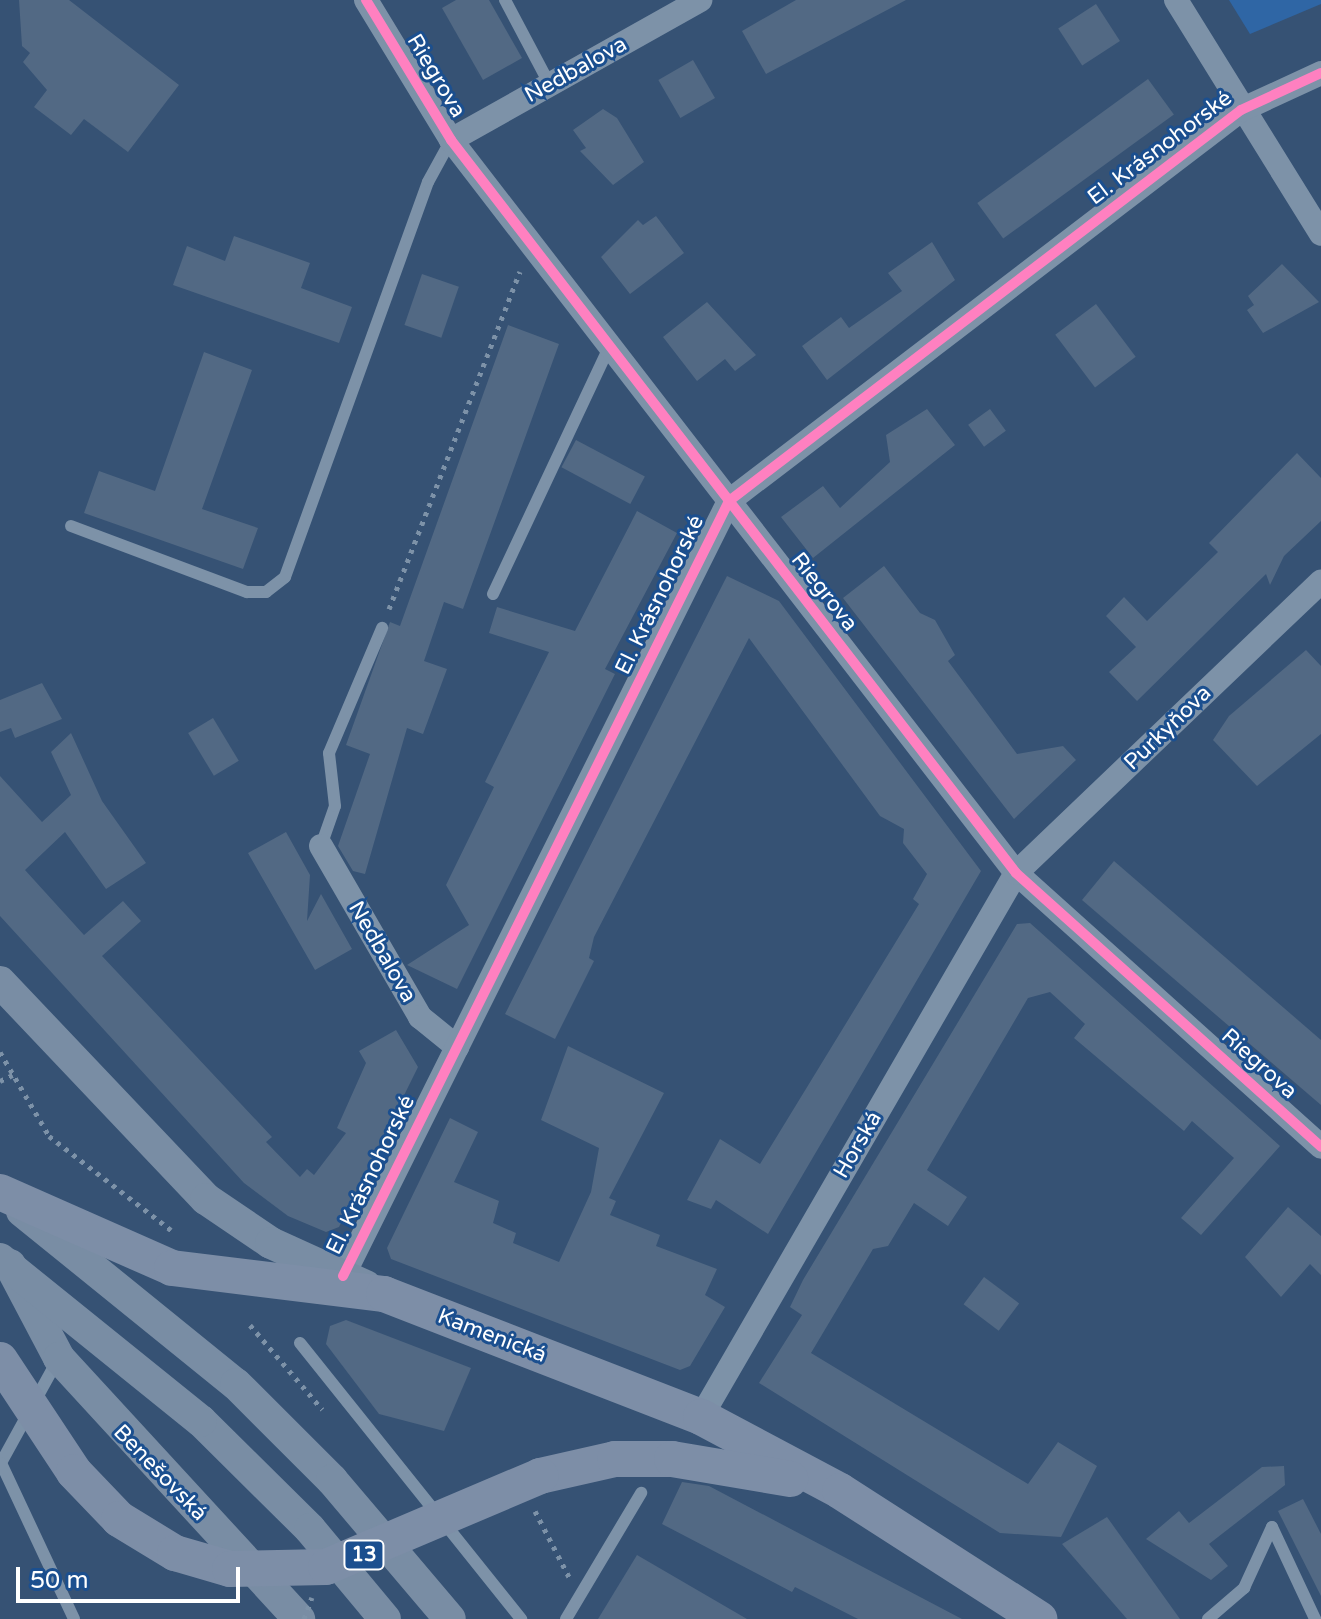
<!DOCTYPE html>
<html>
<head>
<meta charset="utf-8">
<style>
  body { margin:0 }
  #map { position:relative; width:1321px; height:1619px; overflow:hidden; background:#365274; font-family:"Varela Round",sans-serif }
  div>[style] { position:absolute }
  .green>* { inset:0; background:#2f66a5 }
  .building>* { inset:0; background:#526984; transform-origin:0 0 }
  .path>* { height:5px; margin-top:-2.5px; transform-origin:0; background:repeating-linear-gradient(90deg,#7d92a8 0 4px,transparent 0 10px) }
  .lane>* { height:12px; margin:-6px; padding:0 6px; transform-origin:6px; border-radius:6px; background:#7d92a8 }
  .street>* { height:24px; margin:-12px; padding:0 12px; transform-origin:12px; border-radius:12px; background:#7d92a8 }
  .secondary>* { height:32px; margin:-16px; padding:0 16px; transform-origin:16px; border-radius:16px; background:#798da4 }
  .primary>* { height:36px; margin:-18px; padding:0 18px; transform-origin:18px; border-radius:18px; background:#7d8ea7 }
  .path-bridge>* { height:5px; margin-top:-2.5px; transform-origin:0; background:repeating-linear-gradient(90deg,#7d92a8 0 4px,transparent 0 10px) }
  .secondary-bridge>* { height:32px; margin:-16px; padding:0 16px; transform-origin:16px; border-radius:16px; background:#798da4 }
  .primary-bridge>* { height:36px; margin:-18px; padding:0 18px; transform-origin:18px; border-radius:18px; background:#7d8ea7 }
  .cycleway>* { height:10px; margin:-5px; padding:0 5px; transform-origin:5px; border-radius:5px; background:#ff80c0 }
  span { translate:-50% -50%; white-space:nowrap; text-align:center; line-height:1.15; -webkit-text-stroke:6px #1b4f8f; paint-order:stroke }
  .shield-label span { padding:2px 6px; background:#1b4f8f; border:2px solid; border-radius:6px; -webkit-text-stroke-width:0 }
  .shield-label { font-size:20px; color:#fff; font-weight:700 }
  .street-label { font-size:22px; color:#fff }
  .scale { position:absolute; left:16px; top:1567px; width:224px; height:36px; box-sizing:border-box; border:4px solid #fff; border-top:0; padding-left:10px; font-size:24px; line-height:28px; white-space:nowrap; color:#fff; -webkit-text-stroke:6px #1b4f8f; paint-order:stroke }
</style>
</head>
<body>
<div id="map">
  <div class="green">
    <div style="clip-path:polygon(1229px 0,1321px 0,1321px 4px,1250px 34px)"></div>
  </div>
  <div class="building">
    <div style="clip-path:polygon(19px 0,69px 0,179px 85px,128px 152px,84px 119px,71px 135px,34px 107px,47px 90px,23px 62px,30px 53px,22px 46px)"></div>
    <div style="clip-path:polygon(456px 0,489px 0,522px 58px,483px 80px,442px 8px)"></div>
    <div style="clip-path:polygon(796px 0,906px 0,766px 74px,742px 31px)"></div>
    <div style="left:1096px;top:4px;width:44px;height:45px;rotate:57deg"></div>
    <div style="left:693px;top:60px;width:44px;height:40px;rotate:60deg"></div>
    <div style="left:1148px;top:79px;width:44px;height:211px;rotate:54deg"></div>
    <div style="clip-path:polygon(603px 109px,617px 118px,644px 162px,613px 185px,580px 151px,586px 148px,573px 130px)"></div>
    <div style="clip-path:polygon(656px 216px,684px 253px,630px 294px,601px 257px,638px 220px,643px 225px)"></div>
    <div style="clip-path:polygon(234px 236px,310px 263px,301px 288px,352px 307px,339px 343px,173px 285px,187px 246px,225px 261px)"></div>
    <div style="clip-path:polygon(932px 242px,955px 280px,827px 380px,802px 346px,841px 317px,849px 328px,902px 291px,888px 273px)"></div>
    <div style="clip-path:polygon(1282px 264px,1319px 302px,1263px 333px,1247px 310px,1254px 305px,1248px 296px)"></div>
    <div style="left:422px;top:274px;width:39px;height:54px;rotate:19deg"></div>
    <div style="clip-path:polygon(707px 302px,756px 355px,735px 371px,725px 359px,697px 381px,663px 337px)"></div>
    <div style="left:1096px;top:304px;width:66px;height:51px;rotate:53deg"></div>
    <div style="clip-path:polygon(508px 325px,559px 344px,463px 609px,444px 602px,424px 661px,447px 669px,423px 734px,407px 728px,365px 874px,353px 871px,338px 846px,370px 754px,346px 745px,390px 622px,400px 626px)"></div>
    <div style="clip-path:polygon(204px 352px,252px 370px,202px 509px,258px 528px,243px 569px,84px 513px,99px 471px,155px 491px)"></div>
    <div style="clip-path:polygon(927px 409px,955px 445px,813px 558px,781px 517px,823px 486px,840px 508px,890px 462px,886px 435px)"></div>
    <div style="left:990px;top:409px;width:27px;height:27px;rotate:54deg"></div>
    <div style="left:576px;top:440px;width:78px;height:31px;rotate:28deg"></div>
    <div style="clip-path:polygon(1297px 453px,1321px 478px,1321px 521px,1284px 556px,1270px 585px,1266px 574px,1137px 701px,1109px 672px,1136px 647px,1106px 616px,1124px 597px,1147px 621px,1218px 552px,1209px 543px)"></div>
    <div style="clip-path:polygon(637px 511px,677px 533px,605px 669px,615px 674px,457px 989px,407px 965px,469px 925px,446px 885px,494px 787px,485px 782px,549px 652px,489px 633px,497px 607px,575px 631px)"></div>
    <div style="clip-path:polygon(884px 566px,920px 613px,935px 620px,955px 655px,948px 661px,1017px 754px,1063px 746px,1076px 760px,1014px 819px,843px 598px)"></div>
    <div style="clip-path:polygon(727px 576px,779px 601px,981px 871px,768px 1234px,716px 1200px,711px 1209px,687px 1200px,720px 1139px,760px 1164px,919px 904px,913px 899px,927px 874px,903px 843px,904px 829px,880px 816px,749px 638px,594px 937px,589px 958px,594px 961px,555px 1039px,505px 1014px)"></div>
    <div style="clip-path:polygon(1306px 650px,1321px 666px,1321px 734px,1257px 786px,1213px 740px,1229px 716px)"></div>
    <div style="clip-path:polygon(42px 683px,62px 719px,15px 738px,11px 728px,0 732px,0 700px)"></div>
    <div style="left:213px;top:718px;width:50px;height:29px;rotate:59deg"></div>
    <div style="clip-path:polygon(71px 733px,102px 801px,146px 863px,106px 889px,65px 832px,25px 870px,84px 935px,123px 901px,141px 921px,102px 956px,272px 1137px,266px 1142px,300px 1177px,307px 1169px,314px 1175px,346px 1133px,337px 1128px,366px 1063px,359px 1051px,396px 1030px,418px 1067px,339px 1227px,326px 1232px,288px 1216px,244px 1183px,0 916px,0 776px,42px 822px,71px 795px,51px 752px)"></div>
    <div style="clip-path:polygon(286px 832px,310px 875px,307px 921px,321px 894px,352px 949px,315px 970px,248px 853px)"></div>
    <div style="clip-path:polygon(1114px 861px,1321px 1040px,1321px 1105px,1082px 900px)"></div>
    <div style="clip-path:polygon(1030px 923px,1280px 1146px,1201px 1235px,1181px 1218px,1234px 1158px,1192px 1121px,1184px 1131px,1074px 1038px,1085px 1024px,1050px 992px,1028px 998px,927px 1170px,967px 1197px,948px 1226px,914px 1203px,888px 1246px,873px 1249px,811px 1353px,1028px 1484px,1058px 1442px,1097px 1466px,1061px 1537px,1000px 1533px,759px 1383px,802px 1315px,790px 1307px,803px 1280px,1017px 924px)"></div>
    <div style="clip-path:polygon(568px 1046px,664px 1093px,609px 1198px,616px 1201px,610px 1215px,660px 1235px,656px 1246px,717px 1269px,705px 1295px,725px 1307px,690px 1366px,680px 1370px,391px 1259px,387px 1248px,450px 1118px,478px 1132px,454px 1182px,499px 1201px,493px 1223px,516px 1233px,513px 1243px,559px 1262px,591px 1192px,599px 1148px,541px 1120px)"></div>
    <div style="clip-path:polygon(1288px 1207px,1321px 1236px,1321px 1275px,1310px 1264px,1281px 1297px,1245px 1257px)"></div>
    <div style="left:984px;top:1277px;width:44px;height:34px;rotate:37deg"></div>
    <div style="clip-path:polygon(346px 1320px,471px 1368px,444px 1431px,379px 1414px,326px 1344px,330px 1326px)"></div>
    <div style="clip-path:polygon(1284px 1466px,1285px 1485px,1209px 1544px,1228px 1566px,1211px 1580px,1146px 1539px,1179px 1511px,1189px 1523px,1262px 1467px)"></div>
    <div style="clip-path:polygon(682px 1482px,709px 1486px,962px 1619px,858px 1619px,795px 1587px,792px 1592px,662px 1524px)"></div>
    <div style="clip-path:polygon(1303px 1499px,1321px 1534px,1321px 1596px,1278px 1511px)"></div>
    <div style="clip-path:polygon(1107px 1517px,1180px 1619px,1127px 1619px,1062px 1544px)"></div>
    <div style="clip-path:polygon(637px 1555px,747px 1619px,598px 1619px)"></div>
  </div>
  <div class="path">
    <div style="left:389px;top:609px;width:362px;rotate:-68.8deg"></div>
    <div style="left:0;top:1052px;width:97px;rotate:59.7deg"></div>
    <div style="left:49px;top:1136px;width:154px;rotate:37.6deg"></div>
    <div style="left:0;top:1081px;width:14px;rotate:-25deg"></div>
    <div style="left:250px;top:1325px;width:111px;rotate:49.4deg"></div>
    <div style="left:535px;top:1511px;width:74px;rotate:62.7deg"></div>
  </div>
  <div class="lane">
    <div style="left:505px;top:0;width:96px;rotate:62.1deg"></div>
    <div style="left:71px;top:526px;width:188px;rotate:20.6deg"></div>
    <div style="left:247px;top:592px;width:19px"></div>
    <div style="left:266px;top:592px;width:24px;rotate:-38deg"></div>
    <div style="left:285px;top:577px;width:420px;rotate:-70.1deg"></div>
    <div style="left:428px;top:182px;width:48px;rotate:-61.3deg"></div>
    <div style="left:493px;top:594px;width:272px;rotate:-64.8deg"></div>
    <div style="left:321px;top:846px;width:42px;rotate:-70.7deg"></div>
    <div style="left:335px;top:806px;width:53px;rotate:-96.5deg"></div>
    <div style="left:329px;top:753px;width:136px;rotate:-67deg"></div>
    <div style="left:300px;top:1343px;width:354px;rotate:51.3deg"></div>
    <div style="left:57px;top:1361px;width:116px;rotate:118.8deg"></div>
    <div style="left:1px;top:1463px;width:172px;rotate:64.9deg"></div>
    <div style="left:566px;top:1619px;width:147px;rotate:-59.2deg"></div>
    <div style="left:1208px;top:1619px;width:48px;rotate:-40.7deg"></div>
    <div style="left:1244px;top:1588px;width:67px;rotate:-65.3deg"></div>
    <div style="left:1272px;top:1527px;width:102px;rotate:64.9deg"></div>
  </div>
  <div class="street">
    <div style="left:366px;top:0;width:164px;rotate:58.7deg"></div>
    <div style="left:451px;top:140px;width:925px;rotate:52.37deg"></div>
    <div style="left:1016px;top:873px;width:410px;rotate:41.9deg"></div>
    <div style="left:1176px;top:0;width:275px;rotate:58.2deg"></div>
    <div style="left:451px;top:140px;width:286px;rotate:-29.3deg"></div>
    <div style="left:321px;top:846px;width:198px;rotate:59.9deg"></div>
    <div style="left:420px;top:1017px;width:48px;rotate:39deg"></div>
    <div style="left:343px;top:1276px;width:866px;rotate:-63.52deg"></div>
    <div style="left:729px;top:501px;width:644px;rotate:-37.37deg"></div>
    <div style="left:1241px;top:110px;width:88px;rotate:-24.8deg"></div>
    <div style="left:701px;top:1417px;width:629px;rotate:-59.93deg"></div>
    <div style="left:1016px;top:873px;width:422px;rotate:-43.7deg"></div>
  </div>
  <div class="secondary">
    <div style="left:0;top:982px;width:299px;rotate:46.5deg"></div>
    <div style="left:206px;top:1199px;width:78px;rotate:34.1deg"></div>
    <div style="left:271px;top:1243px;width:104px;rotate:24.4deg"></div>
    <div style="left:22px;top:1211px;width:275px;rotate:39deg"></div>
    <div style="left:236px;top:1384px;width:136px;rotate:45deg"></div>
    <div style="left:332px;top:1480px;width:182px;rotate:49.7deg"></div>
    <div style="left:10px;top:1265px;width:105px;rotate:62.2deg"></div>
    <div style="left:59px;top:1358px;width:355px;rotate:47.4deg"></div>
    <div style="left:201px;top:1421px;width:153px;rotate:44.7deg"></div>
    <div style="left:310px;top:1529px;width:117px;rotate:50.2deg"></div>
  </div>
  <div class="primary">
    <div style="left:0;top:1192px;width:188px;rotate:23.8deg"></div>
    <div style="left:172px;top:1268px;width:214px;rotate:7deg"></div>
    <div style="left:384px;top:1294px;width:340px;rotate:21.2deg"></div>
    <div style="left:701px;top:1417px;width:157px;rotate:28deg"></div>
    <div style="left:840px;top:1491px;width:237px;rotate:32.7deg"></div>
    <div style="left:540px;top:1476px;width:77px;rotate:-12.8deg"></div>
    <div style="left:615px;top:1459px;width:57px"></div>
    <div style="left:672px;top:1459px;width:120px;rotate:9.6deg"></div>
  </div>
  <div class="path-bridge">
    <div style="left:304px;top:1619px;width:23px;rotate:-70deg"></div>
  </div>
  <div class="secondary-bridge">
    <div style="left:0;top:1259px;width:258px;rotate:38.9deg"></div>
  </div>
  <div class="primary-bridge">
    <div style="left:0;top:1360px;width:134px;rotate:56.5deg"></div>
    <div style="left:74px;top:1472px;width:65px;rotate:46.2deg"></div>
    <div style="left:119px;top:1519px;width:66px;rotate:31.3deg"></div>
    <div style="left:175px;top:1553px;width:57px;rotate:16.2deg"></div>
    <div style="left:230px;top:1569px;width:96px;rotate:-1.2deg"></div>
    <div style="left:326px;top:1567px;width:233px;rotate:-23deg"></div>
  </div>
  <div class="cycleway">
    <div style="left:366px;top:0;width:164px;rotate:58.7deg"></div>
    <div style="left:451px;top:140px;width:925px;rotate:52.37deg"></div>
    <div style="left:1016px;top:873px;width:410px;rotate:41.9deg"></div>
    <div style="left:343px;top:1276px;width:866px;rotate:-63.52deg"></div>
    <div style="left:729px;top:501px;width:644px;rotate:-37.37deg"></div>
    <div style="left:1241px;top:110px;width:88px;rotate:-24.8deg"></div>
  </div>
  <div class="shield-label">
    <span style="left:364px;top:1555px">13</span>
  </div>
  <div class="street-label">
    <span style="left:576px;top:70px;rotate:-29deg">Nedbalova</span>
    <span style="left:436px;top:76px;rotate:59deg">Riegrova</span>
    <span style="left:1160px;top:148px;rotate:-37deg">El. Krásnohorské</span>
    <span style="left:824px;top:592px;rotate:52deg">Riegrova</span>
    <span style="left:660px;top:595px;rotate:-64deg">El. Krásnohorské</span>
    <span style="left:1168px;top:728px;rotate:-44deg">Purkyňova</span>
    <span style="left:382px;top:952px;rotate:60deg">Nedbalova</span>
    <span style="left:1259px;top:1064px;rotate:42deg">Riegrova</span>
    <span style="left:858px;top:1145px;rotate:-60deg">Horská</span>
    <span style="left:371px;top:1175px;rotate:-64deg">El. Krásnohorské</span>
    <span style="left:492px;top:1336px;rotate:21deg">Kamenická</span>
    <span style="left:160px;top:1473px;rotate:46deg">Benešovská</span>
  </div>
  <div class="scale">50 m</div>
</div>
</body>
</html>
